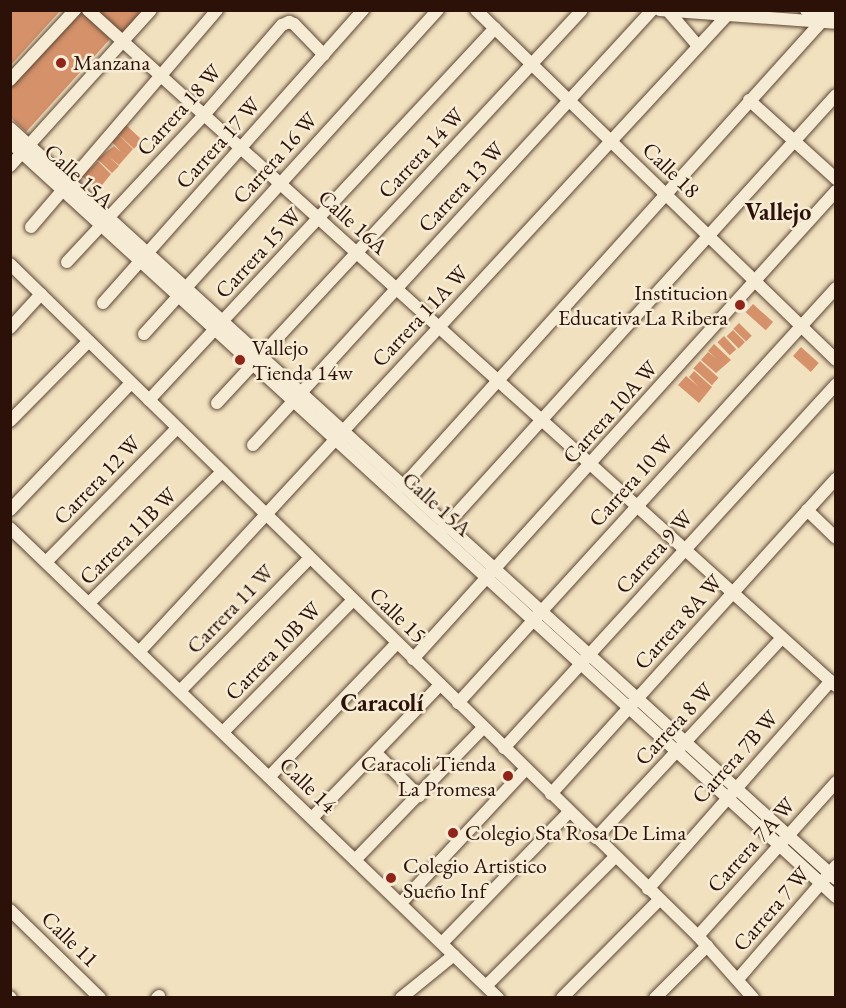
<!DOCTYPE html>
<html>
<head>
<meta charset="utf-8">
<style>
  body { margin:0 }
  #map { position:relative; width:846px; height:1008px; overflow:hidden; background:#f1e1bf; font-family:"EB Garamond",serif }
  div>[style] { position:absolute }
  .building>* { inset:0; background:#d4916a; transform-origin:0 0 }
  .roads { filter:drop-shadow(0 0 2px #5c4535) drop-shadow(0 0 2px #5c4535) }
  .minor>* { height:12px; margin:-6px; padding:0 6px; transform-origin:6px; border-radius:6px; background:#f6ecd5 }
  .dots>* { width:16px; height:16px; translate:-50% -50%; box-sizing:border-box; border:3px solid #f6ecd5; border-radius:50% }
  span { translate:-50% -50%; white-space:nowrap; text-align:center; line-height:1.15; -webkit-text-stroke:5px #f6ecd5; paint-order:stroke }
  .poi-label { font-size:22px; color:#2b1107 }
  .left { translate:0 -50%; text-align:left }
  .right { translate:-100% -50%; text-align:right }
  .street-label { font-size:22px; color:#2b1107 }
  .neighbourhood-label { font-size:24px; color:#2b1107; font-weight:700 }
  .frame { position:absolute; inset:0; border:12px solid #2b1107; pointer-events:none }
</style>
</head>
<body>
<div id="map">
  <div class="building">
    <div style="clip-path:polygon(10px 10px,61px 10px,10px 66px)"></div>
    <div style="clip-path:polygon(95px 10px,146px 10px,122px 37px)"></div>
    <div style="clip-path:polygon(80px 11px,110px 39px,26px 132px,10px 117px,10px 86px)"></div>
    <div style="left:126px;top:125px;width:22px;height:12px;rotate:43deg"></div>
    <div style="clip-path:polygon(119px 135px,133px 149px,119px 165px,108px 156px,119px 166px,112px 173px,97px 159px,114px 146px,121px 152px,112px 142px)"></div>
    <div style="clip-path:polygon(98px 161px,111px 174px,98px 190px,82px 176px,89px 168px,98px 177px,90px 169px)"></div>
    <div style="left:753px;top:304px;width:27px;height:11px;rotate:42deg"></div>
    <div style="left:739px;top:323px;width:18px;height:8px;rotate:45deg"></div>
    <div style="left:733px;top:330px;width:17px;height:9px;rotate:45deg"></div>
    <div style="left:724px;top:336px;width:18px;height:9px;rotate:47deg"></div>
    <div style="clip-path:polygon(714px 344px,731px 360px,716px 373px,701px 360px,708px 352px,717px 359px,708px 351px)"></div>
    <div style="left:801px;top:347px;width:24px;height:12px;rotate:42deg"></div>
    <div style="left:700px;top:361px;width:25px;height:10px;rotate:42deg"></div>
    <div style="clip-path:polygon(694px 371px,712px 387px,699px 403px,678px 385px,686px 376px,699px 387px,689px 377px)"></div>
  </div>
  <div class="roads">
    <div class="minor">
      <div style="left:88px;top:10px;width:1008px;rotate:42.11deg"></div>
      <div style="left:476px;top:10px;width:502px;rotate:44.19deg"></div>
      <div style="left:660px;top:10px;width:176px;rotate:4.2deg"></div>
      <div style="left:806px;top:10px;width:28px;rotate:4deg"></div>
      <div style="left:669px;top:12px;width:45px;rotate:49.5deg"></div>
      <div style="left:10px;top:80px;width:96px;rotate:-47.1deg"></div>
      <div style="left:749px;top:100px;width:118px;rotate:42.2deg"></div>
      <div style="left:10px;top:128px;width:1116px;rotate:42.28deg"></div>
      <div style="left:10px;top:142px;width:1119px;rotate:42.43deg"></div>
      <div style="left:10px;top:166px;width:210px;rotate:-47.9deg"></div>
      <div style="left:31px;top:227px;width:286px;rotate:-49.4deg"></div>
      <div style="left:67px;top:262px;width:201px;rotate:-47deg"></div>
      <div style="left:204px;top:115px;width:119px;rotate:-49.1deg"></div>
      <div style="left:282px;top:25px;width:8px;rotate:-23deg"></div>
      <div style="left:289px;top:22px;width:5px;rotate:22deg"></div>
      <div style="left:294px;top:24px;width:43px;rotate:45.9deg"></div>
      <div style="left:10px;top:264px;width:962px;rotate:44.33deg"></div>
      <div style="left:698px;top:936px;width:83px;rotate:48.4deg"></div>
      <div style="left:103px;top:303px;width:392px;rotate:-48.4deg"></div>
      <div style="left:10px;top:328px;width:46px;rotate:-47.6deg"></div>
      <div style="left:144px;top:334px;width:438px;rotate:-47.8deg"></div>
      <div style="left:149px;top:400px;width:508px;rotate:-47.07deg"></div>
      <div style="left:217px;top:403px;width:536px;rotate:-47.12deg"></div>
      <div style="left:10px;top:421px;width:112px;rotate:-45.4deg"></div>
      <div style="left:253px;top:445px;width:590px;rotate:-47.47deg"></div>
      <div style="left:403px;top:486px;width:641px;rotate:-47.97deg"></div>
      <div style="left:10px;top:510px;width:175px;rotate:-46.4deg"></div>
      <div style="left:807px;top:510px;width:40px;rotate:44deg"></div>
      <div style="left:10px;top:528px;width:678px;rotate:43.92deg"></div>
      <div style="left:441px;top:531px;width:588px;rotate:-47.82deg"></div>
      <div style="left:46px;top:562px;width:187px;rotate:-45.6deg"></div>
      <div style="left:89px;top:603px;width:187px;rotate:-44.6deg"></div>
      <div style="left:139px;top:652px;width:874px;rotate:-47.27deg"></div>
      <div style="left:413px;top:659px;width:631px;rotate:-47.89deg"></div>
      <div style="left:180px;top:691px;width:186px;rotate:-45.7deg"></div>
      <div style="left:458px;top:703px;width:561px;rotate:-47.67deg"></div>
      <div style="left:223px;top:732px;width:185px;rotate:-45.4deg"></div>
      <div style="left:504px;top:748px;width:493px;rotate:-47.6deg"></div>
      <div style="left:376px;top:753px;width:61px;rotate:45deg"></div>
      <div style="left:269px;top:777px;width:185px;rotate:-46.3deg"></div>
      <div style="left:551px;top:794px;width:425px;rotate:-47.9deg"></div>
      <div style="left:312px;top:818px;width:185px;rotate:-46.1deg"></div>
      <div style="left:596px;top:838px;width:273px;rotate:-47.1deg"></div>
      <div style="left:355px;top:860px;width:184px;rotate:-45.9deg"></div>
      <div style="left:648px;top:889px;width:277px;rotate:-48.7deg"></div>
      <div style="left:401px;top:903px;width:183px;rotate:-47deg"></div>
      <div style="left:10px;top:910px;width:126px;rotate:44.4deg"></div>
      <div style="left:698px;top:936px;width:207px;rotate:-48.1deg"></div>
      <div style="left:442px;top:943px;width:182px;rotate:-45.9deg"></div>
      <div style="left:738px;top:979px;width:150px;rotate:-49.1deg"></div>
      <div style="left:486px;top:986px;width:182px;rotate:-45deg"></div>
      <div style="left:10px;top:997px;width:1px;rotate:45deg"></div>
      <div style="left:157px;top:998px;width:3px;rotate:-45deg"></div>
      <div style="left:401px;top:998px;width:68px;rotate:-39.1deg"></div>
      <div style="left:562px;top:998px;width:138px;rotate:-45.3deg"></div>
      <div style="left:655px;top:998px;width:74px;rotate:-45deg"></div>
    </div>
  </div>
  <div class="dots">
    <div style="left:61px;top:63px;background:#8f2418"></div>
    <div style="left:740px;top:305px;background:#8f2418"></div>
    <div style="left:240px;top:360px;background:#8f2418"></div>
    <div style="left:508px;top:776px;background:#8f2418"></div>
    <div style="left:453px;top:833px;background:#8f2418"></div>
    <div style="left:391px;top:878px;background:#8f2418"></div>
  </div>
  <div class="poi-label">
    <span class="left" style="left:73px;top:63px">Manzana</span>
    <span class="right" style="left:728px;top:305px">Institucion<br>Educativa La Ribera</span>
    <span class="left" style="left:252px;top:360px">Vallejo<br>Tienda 14w</span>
    <span class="right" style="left:496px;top:776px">Caracoli Tienda<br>La Promesa</span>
    <span class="left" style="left:465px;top:833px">Colegio Sta Rosa De Lima</span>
    <span class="left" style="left:403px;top:878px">Colegio Artistico<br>Sueño Inf</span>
  </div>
  <div class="street-label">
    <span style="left:179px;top:110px;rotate:-48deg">Carrera 18 W</span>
    <span style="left:218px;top:143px;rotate:-48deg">Carrera 17 W</span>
    <span style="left:421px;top:153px;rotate:-47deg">Carrera 14 W</span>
    <span style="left:275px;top:158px;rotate:-48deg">Carrera 16 W</span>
    <span style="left:671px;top:170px;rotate:44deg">Calle 18</span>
    <span style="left:79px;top:176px;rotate:42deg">Calle 15A</span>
    <span style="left:461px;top:187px;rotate:-47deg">Carrera 13 W</span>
    <span style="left:353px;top:222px;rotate:42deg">Calle 16A</span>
    <span style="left:258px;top:253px;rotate:-47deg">Carrera 15 W</span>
    <span style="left:420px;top:316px;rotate:-47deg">Carrera 11A W</span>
    <span style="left:610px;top:412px;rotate:-48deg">Carrera 10A W</span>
    <span style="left:97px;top:480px;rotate:-46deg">Carrera 12 W</span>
    <span style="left:631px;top:481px;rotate:-48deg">Carrera 10 W</span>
    <span style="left:437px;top:504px;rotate:42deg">Calle 15A</span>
    <span style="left:128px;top:536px;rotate:-45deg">Carrera 11B W</span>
    <span style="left:654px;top:552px;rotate:-48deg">Carrera 9 W</span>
    <span style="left:230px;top:609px;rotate:-46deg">Carrera 11 W</span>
    <span style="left:398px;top:615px;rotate:44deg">Calle 15</span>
    <span style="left:678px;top:622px;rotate:-48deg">Carrera 8A W</span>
    <span style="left:273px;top:651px;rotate:-46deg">Carrera 10B W</span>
    <span style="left:674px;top:724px;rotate:-47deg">Carrera 8 W</span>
    <span style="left:735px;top:757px;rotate:-48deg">Carrera 7B W</span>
    <span style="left:308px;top:785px;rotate:44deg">Calle 14</span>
    <span style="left:751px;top:845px;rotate:-48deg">Carrera 7A W</span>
    <span style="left:771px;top:909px;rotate:-49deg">Carrera 7 W</span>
    <span style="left:70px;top:939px;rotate:44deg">Calle 11</span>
  </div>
  <div class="neighbourhood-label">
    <span style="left:778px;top:212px">Vallejo</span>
    <span style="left:382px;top:703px">Caracolí</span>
  </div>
  <div class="frame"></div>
</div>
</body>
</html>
